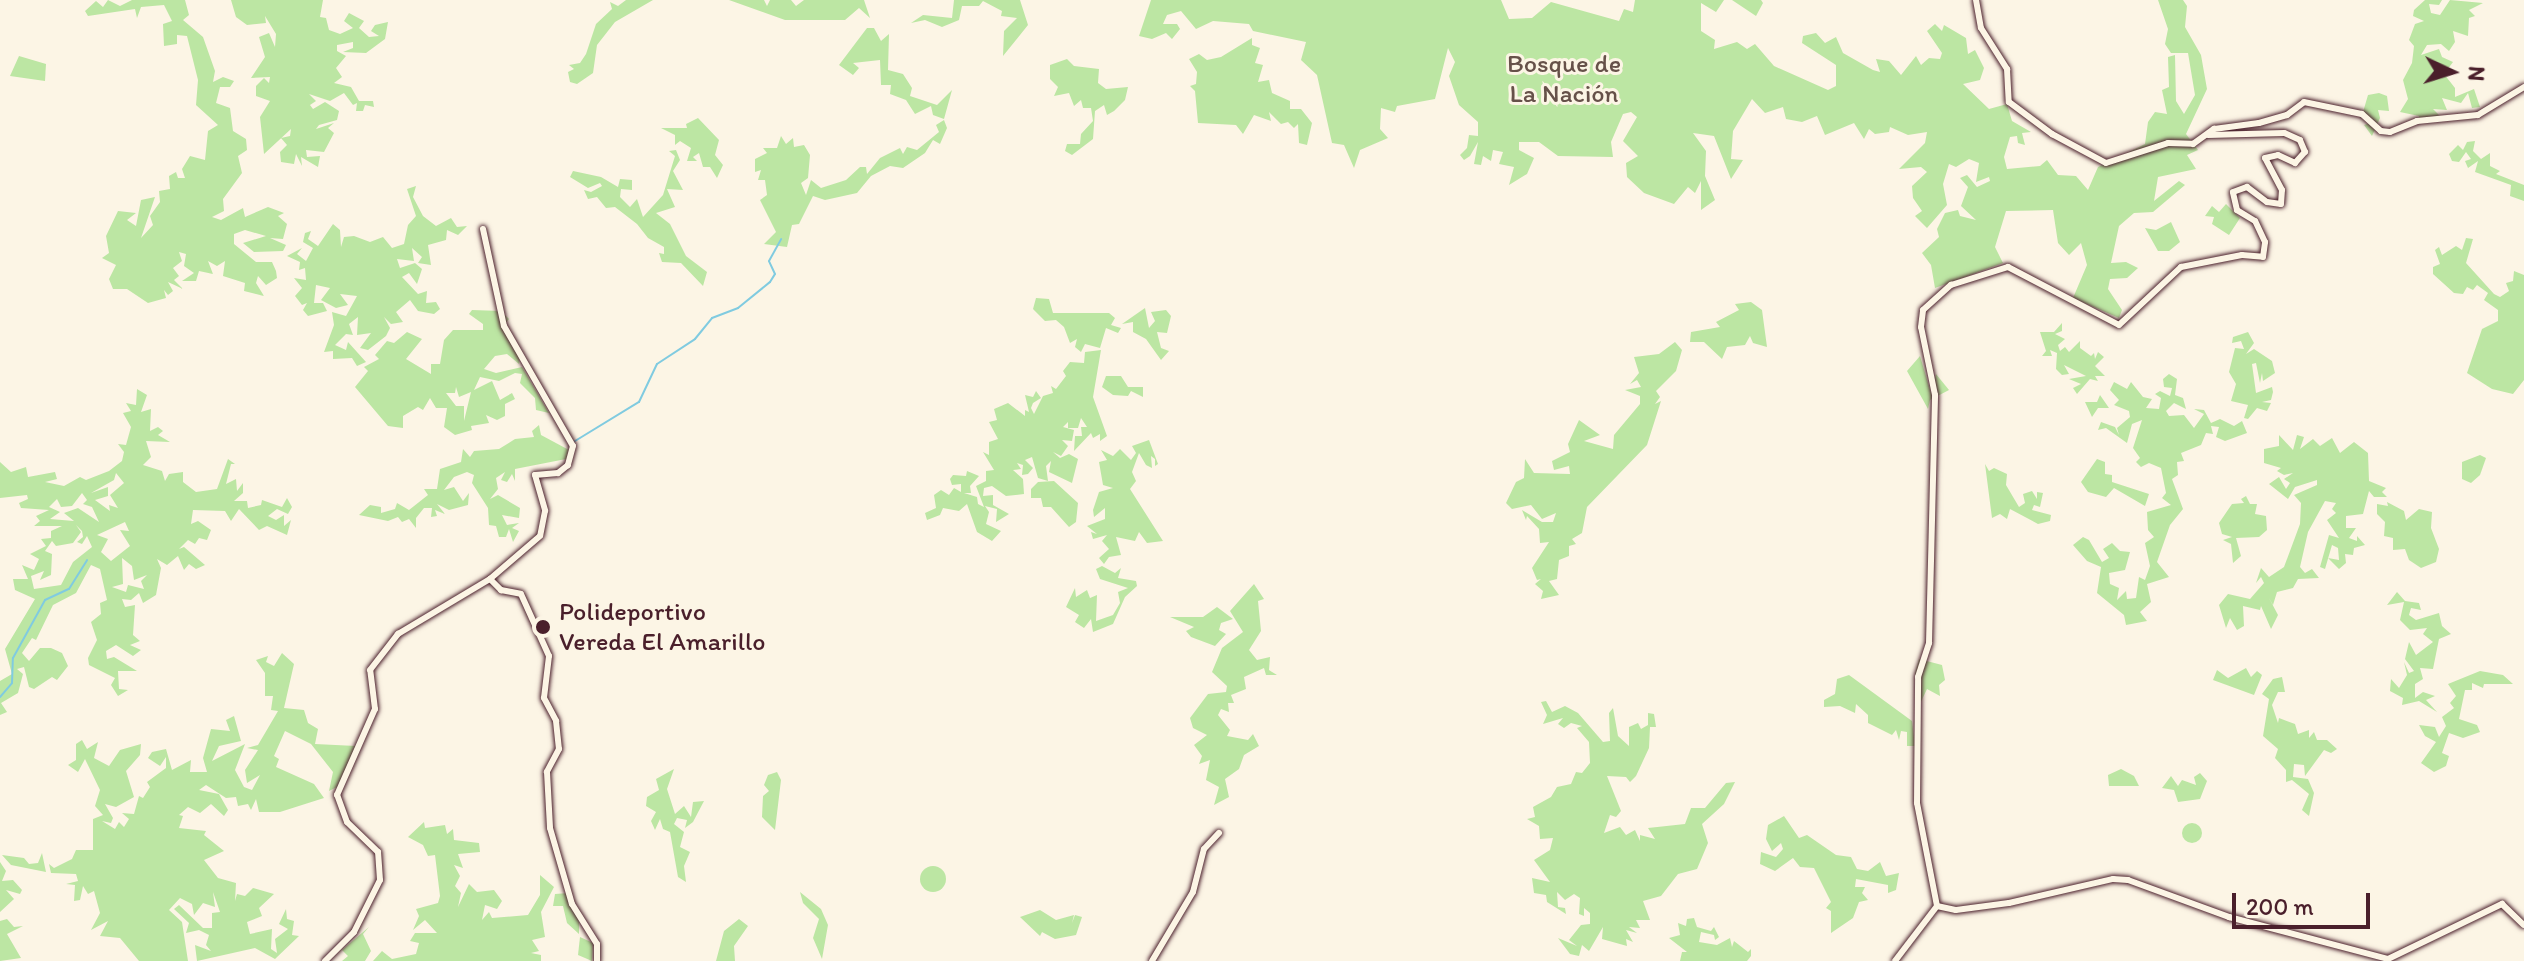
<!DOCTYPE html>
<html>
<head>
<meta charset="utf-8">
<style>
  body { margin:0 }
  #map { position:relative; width:2524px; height:961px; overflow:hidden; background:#fcf5e5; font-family:Itim,sans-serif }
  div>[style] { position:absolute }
  .green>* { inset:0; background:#bce6a3 }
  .round { border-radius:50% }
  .stream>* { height:2px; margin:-1px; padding:0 1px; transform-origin:1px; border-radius:1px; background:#80cbe0 }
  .roads { filter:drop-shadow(0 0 2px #4a1f2b) drop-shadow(0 0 2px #4a1f2b) }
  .street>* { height:6px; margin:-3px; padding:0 3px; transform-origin:3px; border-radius:3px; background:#fcf5e5 }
  .dots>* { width:22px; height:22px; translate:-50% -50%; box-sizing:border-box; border:4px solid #fcf5e5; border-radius:50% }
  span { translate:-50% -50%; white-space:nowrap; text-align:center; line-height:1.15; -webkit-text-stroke:6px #fcf5e5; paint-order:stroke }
  .park-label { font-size:26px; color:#665149 }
  .poi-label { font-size:26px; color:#4a1f2b }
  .left { translate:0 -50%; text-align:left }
  .north { position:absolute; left:2412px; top:32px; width:80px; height:80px; -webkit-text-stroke:6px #fcf5e5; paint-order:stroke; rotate:94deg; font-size:22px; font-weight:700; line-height:32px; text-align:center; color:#4a1f2b }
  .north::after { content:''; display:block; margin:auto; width:28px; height:36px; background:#4a1f2b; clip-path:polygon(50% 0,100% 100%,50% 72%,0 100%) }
  .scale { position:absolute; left:2232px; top:893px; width:138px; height:36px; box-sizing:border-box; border:4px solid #4a1f2b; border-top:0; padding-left:10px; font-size:24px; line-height:28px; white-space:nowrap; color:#4a1f2b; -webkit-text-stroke:6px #fcf5e5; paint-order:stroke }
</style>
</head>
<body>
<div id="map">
  <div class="green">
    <div style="clip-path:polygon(108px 0,120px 6px,132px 0,185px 0,189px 15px,183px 20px,203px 37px,215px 71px,213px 82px,223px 77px,234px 81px,230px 87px,220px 87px,216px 103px,230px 108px,233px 131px,246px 139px,247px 150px,238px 156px,242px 173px,223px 199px,224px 211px,212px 217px,221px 220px,243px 208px,245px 217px,268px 207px,284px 213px,278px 216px,287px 224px,283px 239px,270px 238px,286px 245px,283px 251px,254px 252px,243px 243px,266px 236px,245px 230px,234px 234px,234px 244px,256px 262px,272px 262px,276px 271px,277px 278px,266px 285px,258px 276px,256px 283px,264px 296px,244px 291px,245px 283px,223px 276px,225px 261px,217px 266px,208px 261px,213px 274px,199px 271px,196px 281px,182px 281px,194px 273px,184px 266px,186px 254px,179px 252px,182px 261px,173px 268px,179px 276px,174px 280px,183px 289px,168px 282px,173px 291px,168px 295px,164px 290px,166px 298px,148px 303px,127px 289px,113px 289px,109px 279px,116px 265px,102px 258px,109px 253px,106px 236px,118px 211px,136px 213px,127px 220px,136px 226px,141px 200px,155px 197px,141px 238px,153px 225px,150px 216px,160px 202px,159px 191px,170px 189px,169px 176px,176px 172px,178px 178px,185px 178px,182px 169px,190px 156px,205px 160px,208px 131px,218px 125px,196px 105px,198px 80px,187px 36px,177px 35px,177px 44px,164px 46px,163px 24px,172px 21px,164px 5px,141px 7px,137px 18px,135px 9px,88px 16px,85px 11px,96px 1px,103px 7px)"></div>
    <div style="clip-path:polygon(231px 0,323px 0,320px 17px,326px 18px,329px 30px,340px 34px,353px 28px,344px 21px,349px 13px,364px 21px,359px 28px,369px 37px,379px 36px,371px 31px,375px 25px,388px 22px,385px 39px,366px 53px,343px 52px,353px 48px,353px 42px,337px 45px,337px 51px,346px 56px,336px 68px,342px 77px,334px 83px,351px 87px,359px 101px,373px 101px,374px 107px,365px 105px,363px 111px,356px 111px,357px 103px,353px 105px,344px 93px,330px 101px,309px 94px,316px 101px,310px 105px,313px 109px,325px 102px,339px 111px,337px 120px,319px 125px,316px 129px,334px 123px,328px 128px,334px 133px,324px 152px,306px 150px,307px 157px,320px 156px,318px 167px,301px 157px,302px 166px,296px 154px,294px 164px,281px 162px,280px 152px,287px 145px,281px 138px,290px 136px,291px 129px,264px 154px,260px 117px,270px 101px,256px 96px,256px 86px,264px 78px,269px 83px,270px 77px,251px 78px,265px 57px,259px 37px,269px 33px,275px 47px,276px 34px,265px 16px,266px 23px,247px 25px,236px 17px)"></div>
    <div style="clip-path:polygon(626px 0,653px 0,615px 22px,597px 45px,593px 73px,577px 84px,570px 82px,568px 72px,574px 69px,569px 65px,580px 63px,586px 54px,596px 24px,612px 9px,610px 2px,618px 6px)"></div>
    <div style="clip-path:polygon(729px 0,764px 0,767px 6px,770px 0,791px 0,796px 6px,804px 0,864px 0,870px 18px,859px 8px,845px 20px,785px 20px)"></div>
    <div style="clip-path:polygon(954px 0,1020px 0,1028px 25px,1003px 56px,1004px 31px,1017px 18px,1001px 16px,1002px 11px,983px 1px,979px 6px,962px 6px,959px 20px,942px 27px,925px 20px,911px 23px,923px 15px,952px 18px)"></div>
    <div style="clip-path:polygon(1151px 0,1501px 0,1509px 19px,1532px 18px,1551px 2px,1619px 21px,1624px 9px,1633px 12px,1635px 0,1724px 0,1716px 12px,1701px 3px,1701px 31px,1715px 40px,1714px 49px,1737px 42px,1747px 49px,1755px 44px,1774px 66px,1828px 90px,1836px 86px,1836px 65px,1802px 43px,1803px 36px,1816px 33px,1825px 43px,1836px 37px,1843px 53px,1873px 70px,1880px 72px,1876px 59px,1889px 61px,1901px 75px,1916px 56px,1921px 65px,1929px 58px,1940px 59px,1942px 53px,1927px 31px,1935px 24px,1942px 31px,1944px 25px,1966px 38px,1968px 54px,1975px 50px,1984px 68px,1980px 80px,1963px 84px,1989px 109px,2007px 104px,2012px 121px,2031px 132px,2022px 133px,2025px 145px,2018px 143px,2017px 136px,2010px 137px,2004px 157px,2007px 169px,2040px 166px,2047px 160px,2058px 175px,2076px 176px,2088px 190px,2098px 167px,2145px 144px,2148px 122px,2155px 112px,2167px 114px,2162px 90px,2169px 87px,2168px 57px,2175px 55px,2176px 101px,2184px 114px,2195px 95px,2188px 53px,2171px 53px,2165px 44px,2168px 29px,2158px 0,2183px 0,2187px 6px,2185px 27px,2201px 55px,2207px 89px,2186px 134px,2198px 150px,2187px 155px,2196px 169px,2158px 177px,2154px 201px,2179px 181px,2185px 185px,2153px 212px,2134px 213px,2119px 226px,2111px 263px,2126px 262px,2138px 268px,2127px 278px,2110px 279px,2108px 289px,2122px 310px,2119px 318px,2073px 298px,2087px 265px,2081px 243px,2069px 255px,2058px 243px,2053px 210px,2006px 211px,1995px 247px,2003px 263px,1935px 288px,1931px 265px,1922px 253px,1939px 237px,1937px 229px,1945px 213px,1958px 210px,1960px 216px,1976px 220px,1961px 206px,1968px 187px,1960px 178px,1967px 175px,1977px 187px,1990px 181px,1989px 177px,1976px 182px,1979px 163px,1969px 159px,1956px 167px,1949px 164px,1943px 184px,1947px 205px,1927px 228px,1915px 216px,1922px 211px,1913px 198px,1912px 186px,1927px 172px,1921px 167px,1899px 169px,1925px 143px,1927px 132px,1908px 135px,1890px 127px,1889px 132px,1875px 134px,1869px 129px,1864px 139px,1854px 123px,1825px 135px,1817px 116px,1802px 122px,1786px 119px,1783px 107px,1765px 113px,1752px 99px,1733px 131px,1731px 159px,1743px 160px,1731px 179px,1714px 136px,1693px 133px,1706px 151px,1705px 176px,1715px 200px,1701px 210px,1701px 181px,1695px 193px,1688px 187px,1674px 204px,1644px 193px,1627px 177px,1626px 163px,1638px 156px,1623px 141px,1637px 117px,1631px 112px,1623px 114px,1611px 142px,1613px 157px,1558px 156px,1539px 142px,1519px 142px,1519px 150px,1534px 158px,1527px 174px,1509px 185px,1514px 167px,1499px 164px,1503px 152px,1493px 150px,1491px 161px,1483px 156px,1481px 165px,1474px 164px,1478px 142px,1470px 156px,1464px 160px,1460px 155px,1467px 148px,1469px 135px,1478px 136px,1478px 122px,1459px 105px,1449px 76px,1455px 62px,1448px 48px,1435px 99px,1397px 106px,1395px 112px,1381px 108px,1380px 129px,1388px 138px,1360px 150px,1354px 168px,1344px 145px,1332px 143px,1317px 75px,1301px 60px,1306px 42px,1253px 31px,1249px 24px,1213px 21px,1196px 29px,1181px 11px,1167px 15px,1163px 24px,1177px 24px,1180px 29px,1172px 39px,1166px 33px,1152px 39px,1139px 36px)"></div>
    <div style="clip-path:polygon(1732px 0,1761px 0,1763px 3px,1756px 16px)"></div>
    <div style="clip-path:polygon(2425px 0,2442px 0,2439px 5px,2429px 4px,2431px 13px,2440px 15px,2450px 0,2483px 3px,2469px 10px,2475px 16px,2469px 18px,2468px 36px,2453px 31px,2455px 42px,2449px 51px,2441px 44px,2427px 45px,2421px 55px,2439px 49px,2442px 57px,2453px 62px,2444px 74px,2455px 88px,2455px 97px,2474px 89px,2480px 107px,2472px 108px,2468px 93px,2461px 103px,2442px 98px,2447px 110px,2433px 109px,2441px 117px,2418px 122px,2419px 116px,2400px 112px,2408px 99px,2403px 80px,2412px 63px,2414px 46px,2409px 40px,2415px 24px,2424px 21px,2413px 16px,2414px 10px)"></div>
    <div style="clip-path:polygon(867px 28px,874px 28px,881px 41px,889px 34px,888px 70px,903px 74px,912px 88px,910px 96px,937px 105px,952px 90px,944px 119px,933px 115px,931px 106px,915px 114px,906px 100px,890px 94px,891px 85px,881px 85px,880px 60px,853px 63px,859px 68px,853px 75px,839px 65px)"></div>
    <div style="clip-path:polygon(1252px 38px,1252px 45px,1260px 48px,1255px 63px,1263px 65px,1258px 82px,1269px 80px,1272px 93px,1290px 101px,1290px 109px,1301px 109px,1312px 123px,1307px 145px,1299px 143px,1298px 124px,1294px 128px,1288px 122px,1281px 124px,1269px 112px,1271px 121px,1254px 115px,1243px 134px,1236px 125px,1198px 123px,1195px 91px,1190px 86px,1196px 84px,1197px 72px,1189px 59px,1199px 54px,1207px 60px,1221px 57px)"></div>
    <div style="clip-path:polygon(19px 56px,46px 64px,45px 81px,10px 76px)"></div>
    <div style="clip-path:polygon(1067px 59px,1074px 66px,1099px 69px,1098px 83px,1106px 89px,1128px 87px,1125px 100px,1114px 111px,1107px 115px,1104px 105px,1095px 111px,1093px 139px,1072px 155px,1065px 151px,1067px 144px,1080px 144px,1081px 134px,1093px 121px,1091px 108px,1083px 108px,1081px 100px,1074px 106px,1069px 93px,1054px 96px,1058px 87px,1050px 79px,1050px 65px)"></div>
    <div style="clip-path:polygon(2379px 93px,2387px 96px,2389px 111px,2378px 110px,2380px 118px,2372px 136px,2364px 125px,2370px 123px,2363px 112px,2368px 95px)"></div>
    <div style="clip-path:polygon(698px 118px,719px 140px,715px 155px,723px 165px,717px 178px,710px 167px,703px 167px,699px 153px,693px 157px,697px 161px,687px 161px,691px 148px,680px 141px,675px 145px,675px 135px,661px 128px,687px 128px,686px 124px)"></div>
    <div style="clip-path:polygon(944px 120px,947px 128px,940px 144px,933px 140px,925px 153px,903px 168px,890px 166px,871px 176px,857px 193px,825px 200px,813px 196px,799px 224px,792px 225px,787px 247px,764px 244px,776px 232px,760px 200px,767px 195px,765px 180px,758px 180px,761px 170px,755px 172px,755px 159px,767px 153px,763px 148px,777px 148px,781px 136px,786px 144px,793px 138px,794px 147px,804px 145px,810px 155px,808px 178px,801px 183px,806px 195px,811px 180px,821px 188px,846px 180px,860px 167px,866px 167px,867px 174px,880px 158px,900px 148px,903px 154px,907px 147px,917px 150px,939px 132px,936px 125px)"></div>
    <div style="clip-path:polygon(2475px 141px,2473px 151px,2481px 159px,2490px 153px,2490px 166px,2500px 171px,2496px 174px,2524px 185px,2524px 201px,2510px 196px,2511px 185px,2475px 172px,2478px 161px,2468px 168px,2465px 161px,2471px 159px,2466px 152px,2459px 162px,2452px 161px,2449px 154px,2458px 145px,2463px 150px,2467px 142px)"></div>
    <div style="clip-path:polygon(676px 150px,680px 160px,673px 171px,683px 190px,667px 189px,675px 207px,656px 213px,670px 224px,686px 256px,707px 272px,703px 286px,681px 263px,662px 262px,659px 253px,664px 254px,664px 247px,648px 238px,637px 224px,615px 207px,606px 208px,597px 197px,588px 199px,584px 190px,591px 192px,602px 186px,600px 183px,588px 188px,570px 177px,573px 171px,601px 177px,618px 187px,620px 179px,632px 180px,632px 190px,621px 189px,620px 197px,630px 207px,637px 199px,643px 217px,663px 195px,675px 156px,669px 151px)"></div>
    <div style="clip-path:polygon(416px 186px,413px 197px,423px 216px,436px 226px,451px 218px,457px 227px,467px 226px,458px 235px,447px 230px,446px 240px,428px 245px,431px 265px,418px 263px,422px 257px,412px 248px,414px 261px,397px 259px,400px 268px,415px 263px,422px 269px,417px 284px,409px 273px,402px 277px,418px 294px,427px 291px,426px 303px,436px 302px,440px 309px,434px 314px,418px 311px,410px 300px,396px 312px,403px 322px,391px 324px,384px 317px,390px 328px,386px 336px,368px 350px,360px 348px,371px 333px,357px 335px,358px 317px,349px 324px,353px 335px,346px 334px,335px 345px,346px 350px,348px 342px,366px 362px,357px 366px,352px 358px,333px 359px,333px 351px,324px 352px,334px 325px,332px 312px,346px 316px,357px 296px,340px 294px,348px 305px,336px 308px,321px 300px,330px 288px,316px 285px,314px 303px,323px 303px,327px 311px,308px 316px,303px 310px,307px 303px,302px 305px,295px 296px,302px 288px,294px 278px,306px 280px,305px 268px,299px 270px,300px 262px,287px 256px,302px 248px,297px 254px,306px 261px,313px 248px,303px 242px,305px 233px,311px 231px,308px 239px,318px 246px,333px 224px,340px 230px,341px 247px,344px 237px,354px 236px,370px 242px,383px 237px,392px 248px,404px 244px,408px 225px,416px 216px,407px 189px)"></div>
    <div style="clip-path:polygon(2226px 204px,2240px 218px,2229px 235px,2212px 224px,2214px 217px,2205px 216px,2212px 206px,2219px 212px)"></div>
    <div style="clip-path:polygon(2171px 222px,2180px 242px,2169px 251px,2158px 251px,2145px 228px,2156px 230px)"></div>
    <div style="clip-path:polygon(2466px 238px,2473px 239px,2466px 263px,2494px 294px,2500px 297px,2509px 291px,2506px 283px,2513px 281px,2514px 271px,2524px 275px,2524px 380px,2513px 394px,2492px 389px,2467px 373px,2482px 329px,2498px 321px,2498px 310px,2484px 300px,2488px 293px,2477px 285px,2473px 290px,2467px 287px,2463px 294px,2454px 293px,2433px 274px,2433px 267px,2440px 264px,2435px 250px,2439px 247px,2442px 255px,2456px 246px,2462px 250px)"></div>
    <div style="clip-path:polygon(1036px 298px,1049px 299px,1053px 313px,1109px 313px,1115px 318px,1111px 325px,1121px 328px,1118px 333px,1106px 328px,1100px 348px,1085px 344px,1081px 352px,1075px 347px,1077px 339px,1070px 343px,1064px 327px,1056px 320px,1045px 321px,1033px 309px)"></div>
    <div style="clip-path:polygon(1751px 302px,1762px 310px,1767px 347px,1753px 343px,1750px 336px,1745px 345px,1727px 347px,1722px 359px,1704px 342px,1690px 342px,1691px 332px,1720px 327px,1716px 322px,1739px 310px,1735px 304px)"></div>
    <div style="clip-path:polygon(1145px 308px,1149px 328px,1155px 321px,1151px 312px,1166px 310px,1171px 316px,1167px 333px,1157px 332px,1161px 348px,1169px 351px,1161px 360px,1146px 339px,1133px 332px,1133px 322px,1122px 324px)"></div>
    <div style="clip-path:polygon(evenodd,472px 310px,501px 311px,509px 319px,505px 324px,520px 357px,519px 364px,507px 354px,495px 356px,484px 369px,496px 373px,522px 367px,549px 413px,536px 410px,535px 398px,520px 383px,522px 374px,515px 373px,499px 381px,480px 377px,474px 390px,492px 381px,500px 400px,512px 393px,515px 399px,505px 404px,505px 416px,497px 420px,486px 415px,489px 423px,471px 426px,472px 430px,455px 435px,444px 427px,447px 408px,436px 408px,430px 398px,423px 410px,418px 407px,403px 416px,403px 428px,388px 426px,355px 387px,368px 371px,364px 367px,379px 359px,375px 355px,387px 341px,394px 343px,407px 332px,422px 339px,406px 359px,431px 374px,431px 364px,440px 364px,444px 340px,453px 330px,483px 330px,483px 324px,469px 314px,472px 310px,456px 387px,459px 397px,471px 392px,464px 421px,464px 406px,456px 406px,446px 393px,455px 393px,456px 387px)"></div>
    <div style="clip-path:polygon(2062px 323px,2062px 331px,2055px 334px,2065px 339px,2058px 345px,2060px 351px,2065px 347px,2069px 352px,2080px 341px,2080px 348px,2091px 356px,2094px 353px,2095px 359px,2098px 352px,2104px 357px,2095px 366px,2105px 376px,2095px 376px,2098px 381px,2090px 379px,2077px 394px,2073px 388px,2081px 384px,2069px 379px,2086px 376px,2064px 365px,2069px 374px,2062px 375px,2056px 369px,2057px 353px,2050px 350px,2052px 356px,2042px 356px,2046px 351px,2040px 332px,2054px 332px)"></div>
    <div style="clip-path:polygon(2248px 332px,2254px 343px,2246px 354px,2254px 349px,2272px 361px,2275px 373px,2263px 381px,2262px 373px,2260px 383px,2256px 363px,2252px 364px,2256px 393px,2272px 387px,2273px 392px,2271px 400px,2262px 402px,2271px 403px,2267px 411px,2257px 408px,2248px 419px,2244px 418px,2248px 405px,2231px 401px,2236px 384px,2229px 372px,2235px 348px,2244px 349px,2241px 341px,2232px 343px,2233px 337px)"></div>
    <div style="clip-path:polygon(1675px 342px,1682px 350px,1676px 371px,1656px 391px,1660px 397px,1655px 404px,1661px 401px,1647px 445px,1587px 507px,1582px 533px,1572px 539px,1576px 544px,1569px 546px,1569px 556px,1559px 560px,1557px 579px,1549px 581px,1559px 595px,1541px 599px,1543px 591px,1535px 584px,1541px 579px,1537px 580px,1532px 568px,1549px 542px,1540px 543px,1539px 529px,1527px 516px,1526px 520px,1522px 510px,1542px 522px,1553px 522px,1556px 513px,1542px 519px,1531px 505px,1512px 509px,1506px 503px,1516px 482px,1524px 478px,1525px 459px,1534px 473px,1570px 474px,1569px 466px,1554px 470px,1552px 461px,1570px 452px,1568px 444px,1579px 420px,1600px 435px,1584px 441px,1613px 449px,1614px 435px,1640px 404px,1640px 396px,1625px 390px,1641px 387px,1637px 380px,1630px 384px,1639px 373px,1634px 357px,1659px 354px)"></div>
    <div style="clip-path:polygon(1101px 350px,1093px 397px,1107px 436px,1100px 441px,1100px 434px,1093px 438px,1091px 433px,1074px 451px,1075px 436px,1082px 436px,1081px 427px,1087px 427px,1081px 418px,1078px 428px,1068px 428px,1068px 422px,1063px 427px,1074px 430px,1072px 441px,1062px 440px,1068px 446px,1061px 456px,1053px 452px,1060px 458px,1069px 454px,1078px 459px,1072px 483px,1049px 472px,1051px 461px,1046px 466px,1048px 481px,1038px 478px,1032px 457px,1025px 460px,1033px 468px,1028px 474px,1022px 475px,1023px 465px,1017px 463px,1021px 469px,1013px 470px,1023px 479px,1024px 494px,1006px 496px,992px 486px,984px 488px,983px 496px,993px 495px,993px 505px,1009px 514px,996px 522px,997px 509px,985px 506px,989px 512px,986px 524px,1001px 531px,992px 541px,977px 532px,967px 504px,959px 511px,943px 508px,940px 515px,927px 520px,925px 513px,936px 508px,934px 495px,941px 490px,949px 495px,954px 488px,961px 492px,961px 484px,952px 485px,950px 479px,953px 475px,966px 476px,967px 471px,979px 476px,970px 486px,971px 493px,964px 493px,977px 497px,978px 504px,984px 507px,976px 486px,986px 481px,986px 471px,994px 470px,983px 452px,989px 455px,989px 442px,998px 439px,989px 422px,997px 420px,994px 409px,1008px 403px,1025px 416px,1025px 410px,1029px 412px,1025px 395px,1033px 397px,1036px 391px,1041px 398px,1033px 403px,1031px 408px,1034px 414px,1043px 396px,1053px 393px,1051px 386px,1056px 389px,1066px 376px,1063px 371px,1070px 362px,1084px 363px,1085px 352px)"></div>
    <div style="clip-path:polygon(1920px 356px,1931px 393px,1936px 374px,1949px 390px,1930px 400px,1928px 409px,1907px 371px)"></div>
    <div style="clip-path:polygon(2169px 374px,2177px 379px,2175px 395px,2183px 398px,2186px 409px,2174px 403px,2166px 411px,2169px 416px,2184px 415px,2194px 428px,2204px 414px,2194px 409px,2204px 410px,2211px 423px,2220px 419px,2234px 426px,2242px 421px,2247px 433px,2225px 441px,2216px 437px,2219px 427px,2211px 426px,2213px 434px,2206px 433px,2201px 445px,2181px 453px,2184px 461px,2177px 462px,2178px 475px,2172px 479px,2183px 509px,2170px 525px,2157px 562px,2169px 577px,2147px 584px,2151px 602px,2140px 612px,2147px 621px,2126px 625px,2124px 615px,2097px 593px,2101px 567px,2087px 561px,2073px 545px,2083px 537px,2089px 540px,2102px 562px,2109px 558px,2103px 549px,2112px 543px,2120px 551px,2130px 552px,2125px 570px,2109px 573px,2110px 584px,2119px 588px,2117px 600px,2126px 591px,2127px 599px,2136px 598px,2139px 577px,2145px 580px,2150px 566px,2145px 543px,2154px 537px,2148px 530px,2147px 512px,2171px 505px,2162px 498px,2166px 493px,2161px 468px,2149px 463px,2141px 467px,2136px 462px,2140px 458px,2133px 448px,2142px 420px,2132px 424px,2127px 443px,2106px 428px,2098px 430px,2101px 422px,2115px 427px,2119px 435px,2117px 428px,2130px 417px,2129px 411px,2114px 405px,2119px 400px,2110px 390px,2114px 382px,2127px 389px,2131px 382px,2143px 397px,2152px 399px,2146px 408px,2159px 409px,2161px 398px,2155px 394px,2160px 391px,2170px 396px,2172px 388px,2164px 387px,2163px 379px)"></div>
    <div style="clip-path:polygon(1106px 376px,1121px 376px,1128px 387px,1143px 387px,1143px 397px,1131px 391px,1128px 396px,1113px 395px,1102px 387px)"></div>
    <div style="clip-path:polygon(evenodd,137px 389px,147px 395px,141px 412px,151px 409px,150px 431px,158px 427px,163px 431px,158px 435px,170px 442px,146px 441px,151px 457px,143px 465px,162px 471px,165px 481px,169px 474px,183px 472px,183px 482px,196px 492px,217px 489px,228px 459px,235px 464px,231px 464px,226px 484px,236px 479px,237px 491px,243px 483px,243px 493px,234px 501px,247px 501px,248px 508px,261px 505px,262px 500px,282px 507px,287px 498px,292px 507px,288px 514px,277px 509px,268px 516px,276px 520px,284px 515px,284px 526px,291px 520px,287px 535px,267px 526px,259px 530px,239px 509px,231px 521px,225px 511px,193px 510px,191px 524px,198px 521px,211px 530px,207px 540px,199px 538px,195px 544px,188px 540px,179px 549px,184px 547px,205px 565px,196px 569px,189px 564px,184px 570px,178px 556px,167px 565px,157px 559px,161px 568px,156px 595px,143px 603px,139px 593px,131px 600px,122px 599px,125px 607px,135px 605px,133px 635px,140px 641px,130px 645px,141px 650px,133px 656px,116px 645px,106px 651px,107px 659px,114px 657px,137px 671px,118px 671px,119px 689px,128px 690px,118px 696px,111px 685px,115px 678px,89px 665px,88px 658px,97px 640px,91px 622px,101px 614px,100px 603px,107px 600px,100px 569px,91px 565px,76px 593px,53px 605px,36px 640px,32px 638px,22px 653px,29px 661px,40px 648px,51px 648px,62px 653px,68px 666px,57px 680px,52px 677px,34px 689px,29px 687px,24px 667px,17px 669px,23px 674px,18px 693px,1px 703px,7px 712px,0 715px,0 681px,12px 674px,5px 649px,35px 599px,15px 590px,13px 579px,28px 579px,22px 565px,34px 570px,39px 559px,30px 554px,46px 546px,41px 539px,51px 538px,51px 531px,62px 526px,34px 526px,40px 521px,36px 516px,49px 510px,21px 508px,19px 503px,28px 499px,27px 495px,0 498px,0 462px,11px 472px,26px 467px,28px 477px,55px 472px,57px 479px,45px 482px,64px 486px,80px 477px,86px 480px,109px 471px,122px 461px,124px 452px,118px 444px,126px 445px,131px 427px,123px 413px,131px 411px,126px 403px,136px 405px,137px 389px,116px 473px,124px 483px,110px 495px,118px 508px,109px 505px,110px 511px,95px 500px,108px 496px,108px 487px,91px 493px,114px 480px,116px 473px,137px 389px,82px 493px,87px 500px,83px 504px,92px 507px,99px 522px,78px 508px,64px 513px,74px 521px,50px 519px,60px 512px,49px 507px,57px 499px,61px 507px,72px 506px,82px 493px,137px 389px,125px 522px,129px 531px,120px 530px,130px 546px,111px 561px,101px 552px,108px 539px,97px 535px,125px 522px,137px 389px,76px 525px,82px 531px,83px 537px,77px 542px,82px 544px,87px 536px,92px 547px,73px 562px,61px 585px,34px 589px,31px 576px,44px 571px,40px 580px,51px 575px,52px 554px,45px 551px,52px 541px,56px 546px,73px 543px,81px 532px,76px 525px,137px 389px,122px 558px,132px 566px,134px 580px,147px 575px,141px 581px,144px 589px,128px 585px,126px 592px,112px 587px,123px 584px,122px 558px)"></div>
    <div style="clip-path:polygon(2100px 395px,2109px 408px,2098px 408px,2092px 417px,2085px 402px,2097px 402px)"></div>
    <div style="clip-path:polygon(539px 425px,541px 435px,569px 450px,566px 459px,515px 469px,515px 481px,512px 474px,507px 482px,501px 480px,505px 472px,496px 478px,498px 489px,490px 499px,498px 495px,520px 508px,519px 518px,502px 515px,507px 525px,519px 523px,512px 528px,519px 531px,513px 542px,509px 529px,506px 537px,499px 537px,496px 526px,489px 525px,488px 508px,472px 483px,474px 475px,467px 472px,454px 477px,444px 490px,454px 487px,463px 501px,469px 493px,468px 505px,449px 510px,437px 504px,445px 514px,435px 510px,437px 516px,431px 517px,432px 508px,424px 508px,416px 518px,416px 528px,409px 519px,402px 522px,398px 517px,388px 521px,359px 515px,370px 505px,381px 507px,381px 513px,395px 509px,397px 503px,409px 510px,428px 495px,424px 489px,437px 489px,440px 469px,461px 462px,463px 449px,470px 457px,474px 451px,499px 449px,515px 439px,534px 437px,532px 431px)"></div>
    <div style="clip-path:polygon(2279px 435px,2293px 450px,2297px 435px,2304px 437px,2300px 449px,2313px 439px,2320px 446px,2332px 438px,2340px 453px,2354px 442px,2368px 453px,2369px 481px,2386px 488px,2382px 492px,2387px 497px,2374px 497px,2369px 491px,2363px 514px,2346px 516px,2346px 528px,2356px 528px,2349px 538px,2357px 541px,2357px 536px,2365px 545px,2354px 548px,2353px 555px,2345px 554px,2346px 563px,2339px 569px,2328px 558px,2339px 560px,2338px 548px,2332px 545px,2325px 569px,2320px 567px,2329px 535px,2339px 538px,2327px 520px,2336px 513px,2332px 509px,2336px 503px,2325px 501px,2308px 532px,2300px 567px,2305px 573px,2312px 569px,2319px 578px,2298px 579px,2293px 588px,2277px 592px,2273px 605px,2269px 598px,2278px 615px,2271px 629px,2261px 606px,2260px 610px,2243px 606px,2244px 626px,2237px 630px,2230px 618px,2226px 628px,2219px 605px,2228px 594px,2250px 599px,2264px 583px,2261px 577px,2256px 583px,2261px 568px,2269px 577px,2284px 567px,2300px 524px,2301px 503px,2294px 495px,2317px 485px,2317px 480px,2295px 487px,2288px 499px,2269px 484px,2279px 477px,2286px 489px,2290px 483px,2284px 479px,2293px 473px,2284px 475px,2277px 471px,2281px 468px,2264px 463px,2264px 449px,2279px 446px)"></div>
    <div style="clip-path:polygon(1149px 440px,1158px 464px,1155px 466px,1155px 459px,1151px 456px,1152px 468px,1146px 465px,1139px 453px,1132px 472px,1136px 481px,1130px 489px,1163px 541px,1147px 543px,1139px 532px,1135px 541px,1116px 537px,1121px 555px,1109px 557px,1104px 564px,1099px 558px,1109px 549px,1102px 541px,1107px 535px,1093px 539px,1091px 532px,1097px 534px,1087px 526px,1105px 519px,1105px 508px,1094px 517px,1093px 510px,1099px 492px,1113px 488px,1103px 485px,1099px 462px,1107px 460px,1101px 450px,1113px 456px,1120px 449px,1131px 460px,1136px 453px,1132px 446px)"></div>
    <div style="clip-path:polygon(2480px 455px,2486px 458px,2480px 475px,2471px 483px,2462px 479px,2462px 462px)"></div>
    <div style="clip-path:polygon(2097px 459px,2105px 462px,2105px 474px,2112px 475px,2112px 482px,2149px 494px,2145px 506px,2114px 488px,2106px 497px,2088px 492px,2081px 482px)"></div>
    <div style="clip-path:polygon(1985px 464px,1989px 471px,1994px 468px,2007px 474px,2006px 485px,2019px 507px,2025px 503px,2023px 494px,2032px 491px,2037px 499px,2037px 492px,2043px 493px,2040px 507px,2034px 505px,2032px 510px,2051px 515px,2050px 521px,2038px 524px,2010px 509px,2007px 519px,2000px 514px,1992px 518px)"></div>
    <div style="clip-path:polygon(1054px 481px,1078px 503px,1076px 522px,1069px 527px,1051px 507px,1043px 507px,1041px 498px,1031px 498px,1031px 489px,1038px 482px)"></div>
    <div style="clip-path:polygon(2246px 496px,2250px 504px,2257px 504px,2255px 514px,2266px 516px,2267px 530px,2259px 537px,2236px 538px,2241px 556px,2233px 563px,2231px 544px,2223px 540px,2232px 537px,2222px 534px,2219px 523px,2232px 504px,2244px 503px,2241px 499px)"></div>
    <div style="clip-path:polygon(2387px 502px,2404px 511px,2406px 520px,2419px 509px,2432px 512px,2431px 528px,2439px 549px,2436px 562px,2421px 568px,2409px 560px,2405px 549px,2393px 550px,2393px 538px,2384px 536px,2385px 522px,2377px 514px,2377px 504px,2388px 506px)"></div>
    <div style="clip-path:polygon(1102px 566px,1115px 573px,1121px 568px,1118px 578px,1136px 581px,1137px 586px,1125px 597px,1113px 624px,1093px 632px,1091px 619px,1084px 628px,1075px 622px,1079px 615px,1066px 607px,1075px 588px,1076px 597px,1087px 590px,1090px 598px,1097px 595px,1096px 621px,1113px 615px,1120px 603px,1118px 592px,1128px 588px,1100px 579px,1096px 569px)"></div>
    <div style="clip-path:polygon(1254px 584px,1264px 599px,1258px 601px,1261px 631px,1249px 650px,1257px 660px,1270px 657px,1269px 670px,1277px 675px,1266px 675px,1264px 668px,1244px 677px,1246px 689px,1231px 695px,1234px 703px,1228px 703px,1229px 712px,1221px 709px,1218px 715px,1230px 730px,1227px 736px,1248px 740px,1253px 734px,1259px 746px,1244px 755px,1239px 769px,1225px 779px,1229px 797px,1214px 805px,1219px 787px,1206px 780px,1210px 760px,1199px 764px,1202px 756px,1194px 745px,1207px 735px,1193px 728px,1190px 718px,1208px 694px,1226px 692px,1227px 686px,1212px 672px,1222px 648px,1243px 632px,1230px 611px)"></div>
    <div style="clip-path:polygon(2397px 592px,2405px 601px,2419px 603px,2421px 610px,2411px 608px,2409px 615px,2416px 620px,2439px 613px,2442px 626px,2451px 634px,2439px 639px,2433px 669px,2420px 668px,2423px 679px,2415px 684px,2415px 698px,2423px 692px,2435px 696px,2426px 700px,2437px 712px,2419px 701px,2402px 705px,2403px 698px,2390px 691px,2391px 679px,2399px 688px,2407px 675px,2404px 662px,2409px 673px,2414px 671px,2405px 659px,2409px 642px,2416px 655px,2433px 642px,2423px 634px,2427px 628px,2410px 630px,2400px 620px,2404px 602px,2387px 605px)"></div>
    <div style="clip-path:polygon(1217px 607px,1233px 619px,1221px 623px,1219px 630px,1226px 634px,1215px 646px,1191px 637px,1186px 631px,1194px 627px,1170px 617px,1203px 617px)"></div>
    <div style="clip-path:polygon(282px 653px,294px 664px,284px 708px,304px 710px,308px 723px,318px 729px,315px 744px,356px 746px,339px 786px,329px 791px,333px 772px,311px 744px,285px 731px,274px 756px,279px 759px,276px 767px,314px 784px,324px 798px,280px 812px,259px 812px,256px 799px,251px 810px,248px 804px,238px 806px,236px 797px,226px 798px,206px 785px,199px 790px,219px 794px,228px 810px,224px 816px,211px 804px,200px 813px,188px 807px,179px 815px,183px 816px,179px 828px,206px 831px,204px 835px,224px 851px,204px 860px,218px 878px,236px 883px,235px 901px,237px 894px,245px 896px,253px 888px,274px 894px,259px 908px,262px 916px,247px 922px,250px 934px,272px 929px,271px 949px,277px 953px,275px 939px,288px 929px,279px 924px,286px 909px,287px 919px,294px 921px,292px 935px,299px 936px,275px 959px,255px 948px,197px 961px,195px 945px,211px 951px,206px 945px,209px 935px,199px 930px,186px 933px,189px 923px,174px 909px,179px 905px,203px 928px,212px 928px,212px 913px,220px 912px,213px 892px,215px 907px,203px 903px,194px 915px,192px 904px,180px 898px,169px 910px,182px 922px,188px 961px,139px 961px,120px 938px,100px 936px,108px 921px,91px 930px,100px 913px,94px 891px,88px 894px,83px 886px,80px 900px,74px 901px,75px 885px,66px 884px,78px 881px,76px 874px,51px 873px,49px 864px,54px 868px,72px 859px,76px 850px,93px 850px,93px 819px,103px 815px,95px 806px,100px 790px,85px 759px,78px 772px,68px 765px,76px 760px,76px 744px,82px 740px,87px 749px,98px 742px,94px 758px,109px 766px,120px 750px,141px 744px,140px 755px,126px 771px,134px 797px,116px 807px,105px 804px,113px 818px,111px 823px,102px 821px,115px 829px,119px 822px,124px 827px,129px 819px,122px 813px,134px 814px,139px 796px,143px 798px,150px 787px,147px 782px,166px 768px,166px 757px,160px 766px,148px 758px,152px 752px,166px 749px,172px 770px,191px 760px,190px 772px,207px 772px,203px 758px,211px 729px,230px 731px,226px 720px,234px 716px,241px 741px,219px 746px,212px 761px,245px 744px,235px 770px,244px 787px,252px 790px,260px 775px,247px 783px,245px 770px,258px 750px,247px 748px,258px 745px,278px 711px,271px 710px,273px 696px,265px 696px,265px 673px,256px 660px,268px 656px,266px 662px,274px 666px)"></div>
    <div style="clip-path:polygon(1919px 659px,1942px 665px,1945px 680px,1939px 685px,1940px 696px,1927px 689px,1919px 706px,1915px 673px)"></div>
    <div style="clip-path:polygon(2246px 668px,2251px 677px,2257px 671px,2262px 675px,2254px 695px,2213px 680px,2217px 670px,2228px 678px)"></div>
    <div style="clip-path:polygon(2480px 671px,2503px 675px,2513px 684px,2484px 684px,2483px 688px,2472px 683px,2472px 690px,2465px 690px,2459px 719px,2477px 725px,2480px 732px,2463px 738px,2449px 733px,2442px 753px,2449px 756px,2446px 766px,2434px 772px,2421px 763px,2436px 742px,2425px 736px,2419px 725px,2435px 727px,2439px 737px,2446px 726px,2442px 717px,2454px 708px,2450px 703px,2456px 696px,2448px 684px)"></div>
    <div style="clip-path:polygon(1849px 675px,1912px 721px,1915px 746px,1907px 746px,1907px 732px,1901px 731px,1899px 740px,1896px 730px,1892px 735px,1868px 723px,1868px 715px,1856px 704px,1855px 713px,1840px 706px,1824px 707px,1824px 700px,1835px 694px,1837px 679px)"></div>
    <div style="clip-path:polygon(2282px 677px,2285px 692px,2278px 692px,2272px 705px,2278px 723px,2279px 718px,2295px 724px,2298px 734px,2309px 730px,2309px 738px,2314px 732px,2317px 740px,2327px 740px,2337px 749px,2331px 753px,2324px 750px,2305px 776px,2304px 765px,2294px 764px,2293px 777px,2308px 779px,2314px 793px,2309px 816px,2302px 810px,2309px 794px,2292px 780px,2286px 782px,2286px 770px,2275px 758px,2278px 749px,2263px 736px,2269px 699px,2262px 694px,2273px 679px)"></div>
    <div style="clip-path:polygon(1546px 701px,1552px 712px,1565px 706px,1578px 713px,1603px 742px,1610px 741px,1609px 713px,1613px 708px,1618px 736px,1629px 746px,1629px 727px,1638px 723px,1641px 729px,1648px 725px,1648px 713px,1654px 714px,1656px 727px,1650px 727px,1649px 748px,1636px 776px,1630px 782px,1626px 777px,1607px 776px,1621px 811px,1616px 817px,1610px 815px,1604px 833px,1620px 827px,1626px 835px,1635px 830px,1640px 841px,1640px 835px,1655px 839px,1648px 828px,1685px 824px,1691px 808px,1705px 808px,1726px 783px,1735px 782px,1724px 804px,1702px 824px,1708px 843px,1697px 869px,1678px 874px,1661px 896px,1643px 901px,1650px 920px,1636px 920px,1640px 928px,1629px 927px,1637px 933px,1626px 930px,1633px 942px,1626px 939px,1627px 946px,1602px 939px,1603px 927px,1589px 951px,1582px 945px,1579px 956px,1570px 954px,1558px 938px,1577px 946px,1569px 940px,1581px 925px,1590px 924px,1590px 913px,1584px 908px,1584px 916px,1579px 914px,1580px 898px,1574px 894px,1565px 900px,1557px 892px,1558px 907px,1565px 908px,1566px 914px,1547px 902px,1546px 895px,1534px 893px,1532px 878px,1550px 882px,1534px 860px,1550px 850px,1553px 838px,1540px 839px,1539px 826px,1527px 819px,1535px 817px,1533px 807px,1551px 797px,1557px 787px,1571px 784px,1576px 772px,1582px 773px,1590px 763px,1589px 742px,1577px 728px,1582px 726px,1571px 723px,1564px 728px,1558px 724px,1563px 718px,1543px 724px,1547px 715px,1541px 702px)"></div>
    <div style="clip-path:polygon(674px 769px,667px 789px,675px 814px,684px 806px,691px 817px,693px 802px,704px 801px,693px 822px,685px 828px,687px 820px,677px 818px,674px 824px,684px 832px,680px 847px,690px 852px,684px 866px,686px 882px,678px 877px,670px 832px,663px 829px,660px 819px,655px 830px,651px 821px,656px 812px,646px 806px,647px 797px,659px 790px,656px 779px)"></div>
    <div style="clip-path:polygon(2121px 769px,2134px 776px,2139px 786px,2109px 786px,2108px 775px)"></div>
    <div style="clip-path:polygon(777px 772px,781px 780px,775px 830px,762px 817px,763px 796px,769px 791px,764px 785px,768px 775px)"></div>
    <div style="clip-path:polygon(2200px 773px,2207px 781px,2200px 799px,2178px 802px,2174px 790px,2162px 788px,2171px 776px,2178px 786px,2182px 780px,2196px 785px,2194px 777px)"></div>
    <div style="clip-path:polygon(1784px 816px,1799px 838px,1807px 835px,1836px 855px,1851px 857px,1857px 869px,1868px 871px,1880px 862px,1886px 876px,1899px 873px,1896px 890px,1888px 893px,1888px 885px,1856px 879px,1855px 887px,1865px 887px,1862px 893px,1868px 900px,1859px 902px,1853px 918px,1831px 933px,1831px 911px,1826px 908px,1831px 902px,1814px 868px,1800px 867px,1793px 858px,1775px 871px,1760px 864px,1761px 852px,1776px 857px,1783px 849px,1781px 843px,1772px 851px,1766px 839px,1768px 825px)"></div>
    <div style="clip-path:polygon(424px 822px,425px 828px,445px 825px,447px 834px,453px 829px,454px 840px,479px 843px,480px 852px,458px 854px,463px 868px,454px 865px,460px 876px,455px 886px,461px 893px,458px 907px,469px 884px,477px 892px,494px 890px,502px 901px,497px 909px,485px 905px,482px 920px,489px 912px,492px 918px,528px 915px,540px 895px,540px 875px,554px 887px,541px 912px,545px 937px,532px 940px,539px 951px,531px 953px,541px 955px,541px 961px,373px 961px,382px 951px,392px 959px,416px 954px,419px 943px,410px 941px,415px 933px,437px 933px,425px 920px,413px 930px,419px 916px,416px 909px,438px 903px,440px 896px,435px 855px,428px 856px,423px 845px,408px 837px)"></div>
    <div class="round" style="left:2182px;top:823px;width:20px;height:20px"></div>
    <div style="clip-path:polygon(42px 853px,46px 872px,11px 865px,2px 855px,24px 858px,29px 864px,38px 863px)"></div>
    <div style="clip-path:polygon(0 862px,6px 871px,2px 881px,13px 880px,22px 890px,20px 894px,6px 890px,14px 899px,0 912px)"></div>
    <div class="round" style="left:920px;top:866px;width:26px;height:26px"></div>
    <div style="clip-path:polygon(800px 892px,821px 909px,828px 925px,822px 959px,813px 938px,819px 919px,803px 903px)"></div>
    <div style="clip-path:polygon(569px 893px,579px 922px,579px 934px,567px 923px,563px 906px,553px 906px,555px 894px)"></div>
    <div style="clip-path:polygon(1040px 910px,1056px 920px,1074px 915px,1072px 923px,1075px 915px,1082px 917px,1076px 935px,1055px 939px,1042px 932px,1040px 936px,1020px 917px)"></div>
    <div style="clip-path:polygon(1694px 918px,1697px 927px,1711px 931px,1714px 927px,1719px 937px,1715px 940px,1714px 935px,1701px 932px,1699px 942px,1717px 945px,1730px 938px,1732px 947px,1734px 941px,1748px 952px,1751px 949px,1751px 956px,1747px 961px,1680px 961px,1682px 952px,1687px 952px,1669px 938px,1680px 935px,1678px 923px,1686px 926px,1687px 919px)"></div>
    <div style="clip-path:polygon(7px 919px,14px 927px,23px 926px,7px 934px,21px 958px,0 961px,0 921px)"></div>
    <div style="clip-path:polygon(739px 919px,748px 926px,734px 946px,735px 961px,716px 961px,724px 931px)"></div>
    <div style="clip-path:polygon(369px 927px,363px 934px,371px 951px,365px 961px,342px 961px,348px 956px,342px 950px)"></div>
    <div style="clip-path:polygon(580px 937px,593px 943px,592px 961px,578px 955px)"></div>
  </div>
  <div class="stream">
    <div style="left:575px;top:441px;width:75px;rotate:-31.4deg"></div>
    <div style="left:639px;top:402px;width:42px;rotate:-64.7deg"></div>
    <div style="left:657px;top:364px;width:45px;rotate:-33.3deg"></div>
    <div style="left:695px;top:339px;width:27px;rotate:-51deg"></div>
    <div style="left:712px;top:318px;width:28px;rotate:-21deg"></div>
    <div style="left:738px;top:308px;width:41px;rotate:-39.1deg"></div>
    <div style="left:770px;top:282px;width:9px;rotate:-58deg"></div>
    <div style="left:775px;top:274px;width:14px;rotate:-115deg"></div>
    <div style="left:769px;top:261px;width:25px;rotate:-61deg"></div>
    <div style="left:0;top:697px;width:18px;rotate:-49deg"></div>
    <div style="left:12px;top:683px;width:25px;rotate:-88deg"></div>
    <div style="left:13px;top:658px;width:66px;rotate:-61.1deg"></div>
    <div style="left:45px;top:600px;width:26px;rotate:-25deg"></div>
    <div style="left:69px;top:589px;width:34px;rotate:-58deg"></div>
  </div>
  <div class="roads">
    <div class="street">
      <div style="left:1976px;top:0;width:28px;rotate:80deg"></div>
      <div style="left:1981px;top:28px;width:49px;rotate:57.6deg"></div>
      <div style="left:2007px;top:69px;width:33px;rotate:87deg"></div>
      <div style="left:2009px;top:102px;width:54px;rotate:36.7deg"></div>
      <div style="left:2052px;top:134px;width:61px;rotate:28.2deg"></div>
      <div style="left:2106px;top:163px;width:65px;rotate:-17.9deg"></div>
      <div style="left:2168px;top:143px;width:25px;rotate:2deg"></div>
      <div style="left:2193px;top:144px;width:26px;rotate:-36deg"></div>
      <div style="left:2214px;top:129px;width:45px;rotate:-7.6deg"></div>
      <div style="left:2259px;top:123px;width:29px;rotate:-16deg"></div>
      <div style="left:2287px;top:115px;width:21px;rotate:-37deg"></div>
      <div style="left:2304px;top:102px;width:59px;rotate:11.7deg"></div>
      <div style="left:2362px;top:114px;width:25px;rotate:42deg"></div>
      <div style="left:2381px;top:131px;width:9px;rotate:6deg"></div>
      <div style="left:2390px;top:132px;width:29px;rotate:-22deg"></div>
      <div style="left:2417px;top:121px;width:61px;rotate:-5.6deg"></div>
      <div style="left:2478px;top:115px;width:54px;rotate:-31.3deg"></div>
      <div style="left:483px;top:229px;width:99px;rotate:77.8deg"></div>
      <div style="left:504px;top:326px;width:138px;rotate:60.1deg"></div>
      <div style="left:573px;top:446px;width:20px;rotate:105deg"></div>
      <div style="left:568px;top:465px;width:13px;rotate:141deg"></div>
      <div style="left:558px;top:473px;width:23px;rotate:175deg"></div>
      <div style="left:535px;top:475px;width:37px;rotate:74deg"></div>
      <div style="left:545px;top:511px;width:25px;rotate:101deg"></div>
      <div style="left:540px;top:536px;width:66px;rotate:139.3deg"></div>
      <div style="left:490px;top:579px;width:16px;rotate:45deg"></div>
      <div style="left:501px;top:590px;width:20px;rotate:11deg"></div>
      <div style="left:521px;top:594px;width:68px;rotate:65.7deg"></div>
      <div style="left:549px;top:656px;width:42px;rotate:96.8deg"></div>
      <div style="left:544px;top:698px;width:26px;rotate:62deg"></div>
      <div style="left:556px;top:721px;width:28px;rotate:84deg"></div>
      <div style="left:559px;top:749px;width:26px;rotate:118deg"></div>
      <div style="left:547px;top:772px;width:56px;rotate:86.9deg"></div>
      <div style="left:550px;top:828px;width:79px;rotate:73.9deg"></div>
      <div style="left:572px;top:904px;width:47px;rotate:58deg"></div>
      <div style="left:597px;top:944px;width:17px;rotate:90deg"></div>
      <div style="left:1937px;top:906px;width:105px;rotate:-101deg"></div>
      <div style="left:1917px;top:803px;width:126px;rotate:-89.5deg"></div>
      <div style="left:1918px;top:677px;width:36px;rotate:-72deg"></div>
      <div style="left:1929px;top:643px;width:248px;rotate:-88.6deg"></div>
      <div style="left:1935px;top:395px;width:69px;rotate:-101.6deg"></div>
      <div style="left:1921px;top:327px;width:17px;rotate:-83deg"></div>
      <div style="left:1923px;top:310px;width:38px;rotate:-42deg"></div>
      <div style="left:1951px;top:285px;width:60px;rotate:-17.5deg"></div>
      <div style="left:2008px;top:267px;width:125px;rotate:27.6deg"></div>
      <div style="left:2119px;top:325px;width:85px;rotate:-43.1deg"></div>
      <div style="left:2181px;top:267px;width:62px;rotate:-11.1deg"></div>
      <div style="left:2242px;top:255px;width:21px;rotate:5deg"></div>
      <div style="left:2263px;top:257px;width:15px;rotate:-82deg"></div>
      <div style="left:2265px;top:242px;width:23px;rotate:-115deg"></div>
      <div style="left:2255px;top:221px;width:21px;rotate:-149deg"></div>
      <div style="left:2237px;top:210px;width:18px;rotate:-103deg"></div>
      <div style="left:2233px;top:192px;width:15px;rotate:-20deg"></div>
      <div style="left:2247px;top:187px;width:25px;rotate:37deg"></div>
      <div style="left:2267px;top:202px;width:14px;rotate:8deg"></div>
      <div style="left:2281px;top:204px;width:14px;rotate:-86deg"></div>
      <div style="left:2282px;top:190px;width:36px;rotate:-118deg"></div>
      <div style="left:2265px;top:158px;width:13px;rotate:-13deg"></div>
      <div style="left:2278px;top:155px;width:19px;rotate:25deg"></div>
      <div style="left:2295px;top:163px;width:15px;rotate:-48deg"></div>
      <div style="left:2305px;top:152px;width:13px;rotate:-113deg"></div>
      <div style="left:2300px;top:140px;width:17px;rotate:-156deg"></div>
      <div style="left:2284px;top:133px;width:76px;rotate:178.5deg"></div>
      <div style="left:1937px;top:906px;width:19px;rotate:12deg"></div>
      <div style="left:1956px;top:910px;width:53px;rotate:-7.5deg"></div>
      <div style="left:2009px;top:903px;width:107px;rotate:-13deg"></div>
      <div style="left:2113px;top:879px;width:15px;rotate:4deg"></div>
      <div style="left:2128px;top:880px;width:108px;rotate:20.1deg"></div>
      <div style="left:2229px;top:917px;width:164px;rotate:14.8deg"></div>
      <div style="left:2388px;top:959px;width:127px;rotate:-25.8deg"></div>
      <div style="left:2502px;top:904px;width:30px;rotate:44deg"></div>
      <div style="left:325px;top:961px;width:41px;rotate:-45deg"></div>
      <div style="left:354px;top:932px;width:58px;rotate:-63.4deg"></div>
      <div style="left:380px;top:880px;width:28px;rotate:-94deg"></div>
      <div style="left:378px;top:852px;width:43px;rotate:-135.9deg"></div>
      <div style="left:347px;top:822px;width:29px;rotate:-110deg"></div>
      <div style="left:337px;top:795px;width:94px;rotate:-66.2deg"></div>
      <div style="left:375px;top:709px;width:39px;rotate:-97deg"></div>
      <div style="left:370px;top:670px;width:46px;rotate:-52.1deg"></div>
      <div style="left:398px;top:634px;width:107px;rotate:-30.9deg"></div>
      <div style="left:1152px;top:961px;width:80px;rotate:-59.3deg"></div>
      <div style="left:1193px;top:892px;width:44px;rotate:-75.7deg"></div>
      <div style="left:1204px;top:849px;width:22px;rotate:-47deg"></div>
      <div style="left:1895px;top:961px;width:69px;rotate:-52.6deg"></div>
    </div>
  </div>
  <div class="dots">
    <div style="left:543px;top:627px;background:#4a1f2b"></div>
  </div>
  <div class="park-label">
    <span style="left:1564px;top:79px">Bosque de<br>La Nación</span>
  </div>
  <div class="poi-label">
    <span class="left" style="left:559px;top:627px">Polideportivo<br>Vereda El Amarillo</span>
  </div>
  <div class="north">N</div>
  <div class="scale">200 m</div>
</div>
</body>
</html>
